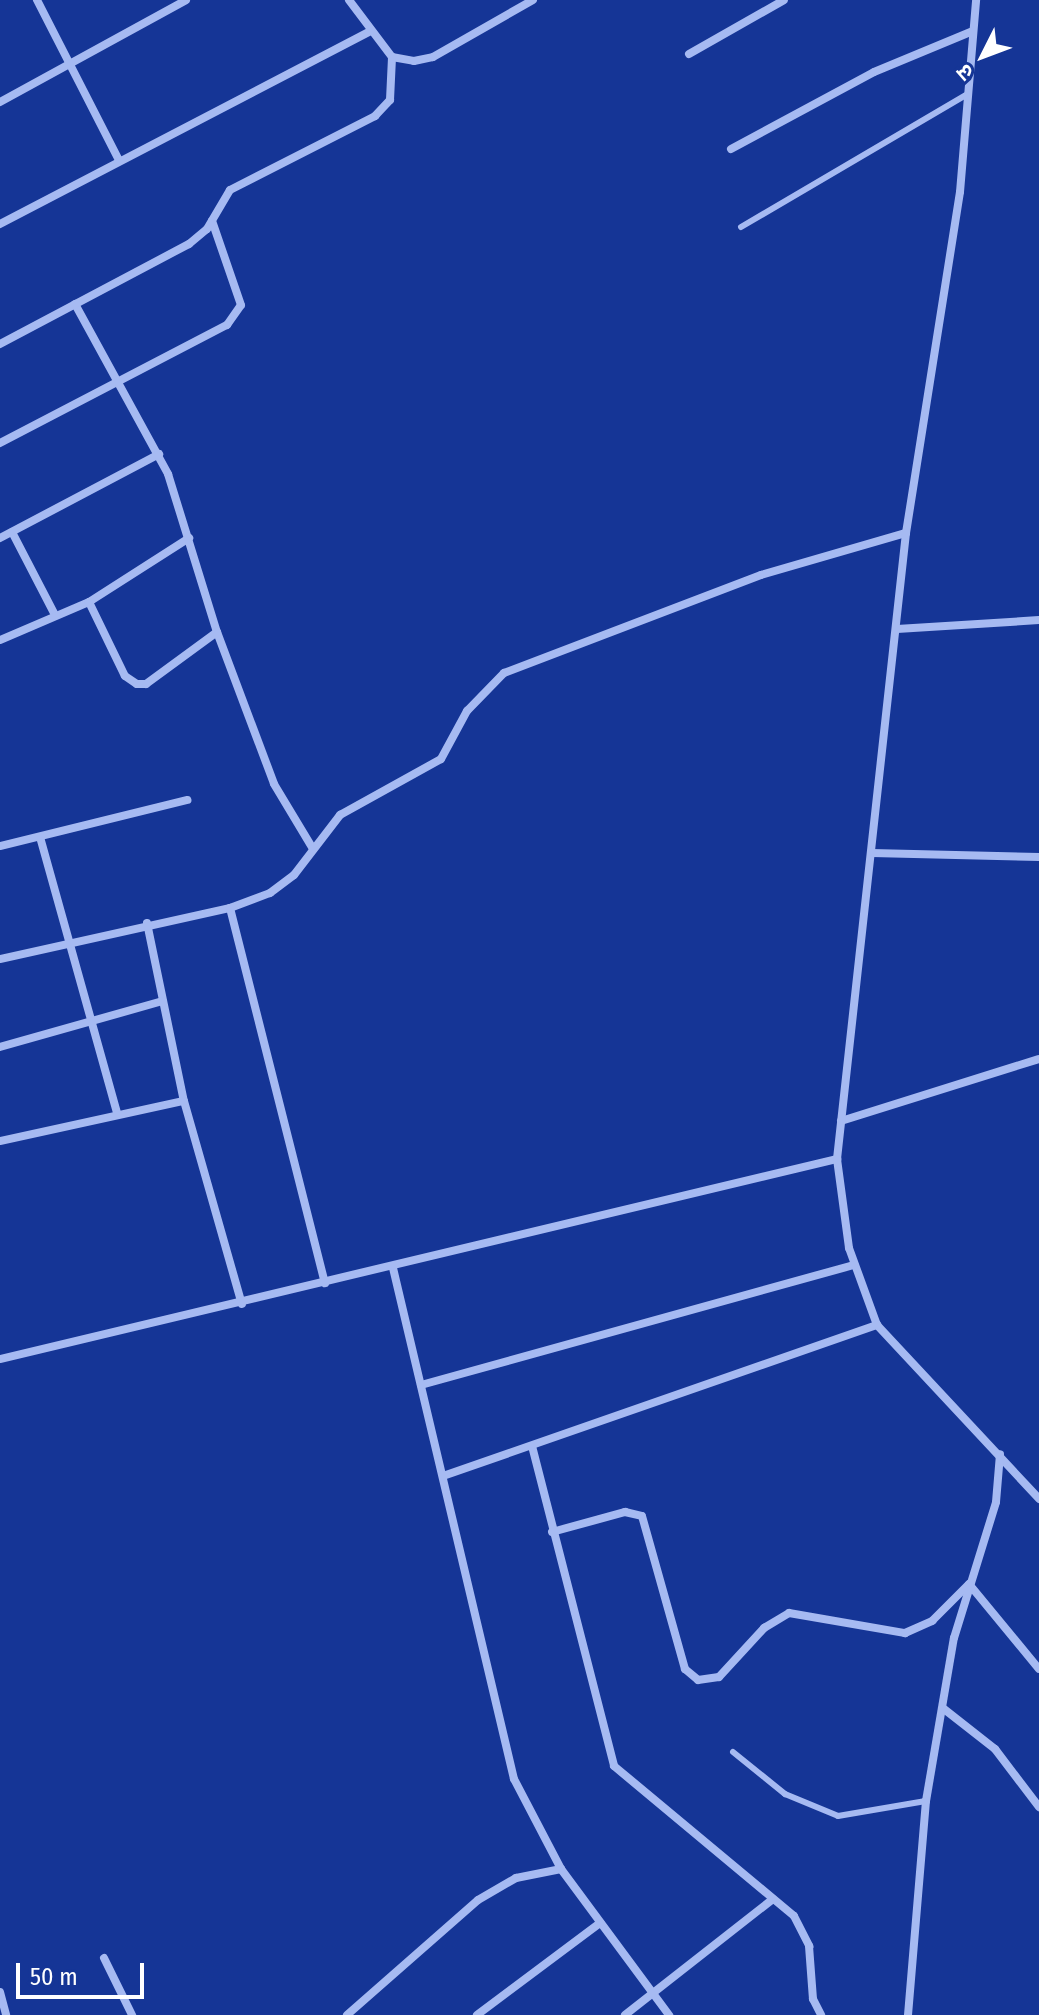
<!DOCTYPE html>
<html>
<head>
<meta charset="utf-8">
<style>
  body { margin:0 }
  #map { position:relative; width:1039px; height:2015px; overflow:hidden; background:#153596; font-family:"Fira Sans Condensed","Noto Sans Devanagari",sans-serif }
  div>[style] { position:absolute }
  .lane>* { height:6px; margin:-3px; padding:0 3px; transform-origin:3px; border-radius:3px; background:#a6baf2 }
  .street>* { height:8px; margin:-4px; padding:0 4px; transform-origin:4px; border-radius:4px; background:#a6baf2 }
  span { translate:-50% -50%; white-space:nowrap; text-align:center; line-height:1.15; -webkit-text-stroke:7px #153596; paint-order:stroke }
  .north { position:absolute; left:943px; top:16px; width:80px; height:80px; -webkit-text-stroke:6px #153596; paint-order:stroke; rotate:228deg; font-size:22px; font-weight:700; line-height:32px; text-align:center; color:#fff }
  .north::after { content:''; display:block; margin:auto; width:28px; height:36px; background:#fff; clip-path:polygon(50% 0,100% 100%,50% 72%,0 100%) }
  .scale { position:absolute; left:16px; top:1963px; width:128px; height:36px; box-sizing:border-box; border:4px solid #fff; border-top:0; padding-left:10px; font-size:24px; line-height:28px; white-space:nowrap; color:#fff; -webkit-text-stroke:6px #153596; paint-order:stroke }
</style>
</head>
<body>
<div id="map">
  <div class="lane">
    <div style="left:741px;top:227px;width:263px;rotate:-30.4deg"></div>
    <div style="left:733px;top:1752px;width:67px;rotate:38.9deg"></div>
    <div style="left:785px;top:1794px;width:57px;rotate:22.5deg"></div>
    <div style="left:838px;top:1816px;width:89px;rotate:-9.7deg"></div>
  </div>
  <div class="street">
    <div style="left:37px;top:0;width:180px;rotate:62.9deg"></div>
    <div style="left:349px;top:0;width:71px;rotate:53deg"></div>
    <div style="left:392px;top:57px;width:22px;rotate:10deg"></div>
    <div style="left:414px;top:61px;width:19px;rotate:-12deg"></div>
    <div style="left:433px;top:57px;width:115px;rotate:-29.7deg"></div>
    <div style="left:689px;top:54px;width:109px;rotate:-29.6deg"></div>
    <div style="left:0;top:102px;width:212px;rotate:-28.7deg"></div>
    <div style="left:731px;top:149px;width:162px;rotate:-28.3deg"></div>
    <div style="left:874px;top:72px;width:107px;rotate:-22.5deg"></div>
    <div style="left:0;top:224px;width:416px;rotate:-27.5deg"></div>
    <div style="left:75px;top:304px;width:194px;rotate:61.3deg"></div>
    <div style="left:168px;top:474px;width:165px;rotate:72.8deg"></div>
    <div style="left:217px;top:632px;width:162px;rotate:69.4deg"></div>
    <div style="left:274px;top:784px;width:76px;rotate:59deg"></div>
    <div style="left:0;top:344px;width:214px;rotate:-27.9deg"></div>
    <div style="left:189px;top:244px;width:23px;rotate:-40deg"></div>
    <div style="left:207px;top:229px;width:45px;rotate:-59.5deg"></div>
    <div style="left:230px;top:190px;width:163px;rotate:-27deg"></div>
    <div style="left:375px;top:116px;width:22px;rotate:-47deg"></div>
    <div style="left:390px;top:100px;width:43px;rotate:-87.3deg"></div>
    <div style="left:0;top:443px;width:256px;rotate:-27.5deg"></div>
    <div style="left:227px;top:325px;width:24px;rotate:-55deg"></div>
    <div style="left:241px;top:305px;width:89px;rotate:-109deg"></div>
    <div style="left:12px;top:532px;width:93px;rotate:62.6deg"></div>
    <div style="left:0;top:538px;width:180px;rotate:-27.8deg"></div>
    <div style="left:89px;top:602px;width:82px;rotate:64.1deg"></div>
    <div style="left:125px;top:676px;width:14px;rotate:34deg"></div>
    <div style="left:137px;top:684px;width:9px"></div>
    <div style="left:146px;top:684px;width:88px;rotate:-36.2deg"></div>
    <div style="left:897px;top:629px;width:142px;rotate:-3.6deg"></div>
    <div style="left:0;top:640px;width:97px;rotate:-23.1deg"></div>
    <div style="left:89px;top:602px;width:119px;rotate:-32.6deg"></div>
    <div style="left:40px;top:837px;width:287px;rotate:74.4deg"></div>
    <div style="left:0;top:846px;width:193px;rotate:-13.8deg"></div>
    <div style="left:872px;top:853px;width:167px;rotate:1.4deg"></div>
    <div style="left:230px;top:908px;width:387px;rotate:75.8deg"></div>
    <div style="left:147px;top:923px;width:182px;rotate:78.3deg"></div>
    <div style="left:184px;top:1101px;width:211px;rotate:74.1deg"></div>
    <div style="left:0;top:959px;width:236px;rotate:-12.5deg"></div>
    <div style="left:230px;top:908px;width:43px;rotate:-20.6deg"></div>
    <div style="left:270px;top:893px;width:30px;rotate:-37deg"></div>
    <div style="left:294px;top:875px;width:76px;rotate:-52.5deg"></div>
    <div style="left:340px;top:815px;width:115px;rotate:-29deg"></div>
    <div style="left:441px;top:759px;width:55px;rotate:-61.6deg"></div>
    <div style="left:467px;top:711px;width:53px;rotate:-45.8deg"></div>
    <div style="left:504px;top:673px;width:275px;rotate:-20.9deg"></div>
    <div style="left:761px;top:575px;width:151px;rotate:-16.2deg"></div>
    <div style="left:0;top:1047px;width:169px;rotate:-15.8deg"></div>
    <div style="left:841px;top:1121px;width:207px;rotate:-17.4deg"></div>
    <div style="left:0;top:1141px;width:188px;rotate:-12.3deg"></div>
    <div style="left:837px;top:1159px;width:630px;rotate:-83.71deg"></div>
    <div style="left:906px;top:533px;width:345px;rotate:-81deg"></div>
    <div style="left:960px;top:192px;width:193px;rotate:-85.2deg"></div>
    <div style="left:393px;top:1268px;width:525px;rotate:76.68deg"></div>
    <div style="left:514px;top:1779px;width:102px;rotate:62.4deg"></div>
    <div style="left:561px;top:1869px;width:182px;rotate:53.5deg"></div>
    <div style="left:0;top:1359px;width:861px;rotate:-13.44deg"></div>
    <div style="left:837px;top:1159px;width:90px;rotate:82.3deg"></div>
    <div style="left:849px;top:1248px;width:82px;rotate:70deg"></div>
    <div style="left:877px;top:1325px;width:238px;rotate:47deg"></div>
    <div style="left:421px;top:1385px;width:449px;rotate:-15.5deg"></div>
    <div style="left:532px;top:1446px;width:330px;rotate:75.6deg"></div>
    <div style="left:614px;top:1766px;width:234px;rotate:39.8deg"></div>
    <div style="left:794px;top:1916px;width:34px;rotate:63deg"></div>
    <div style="left:809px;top:1946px;width:53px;rotate:85.7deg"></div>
    <div style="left:813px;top:1999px;width:18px;rotate:63deg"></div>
    <div style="left:443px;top:1476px;width:460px;rotate:-19.2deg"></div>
    <div style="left:552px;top:1532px;width:76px;rotate:-15.3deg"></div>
    <div style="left:625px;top:1512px;width:17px;rotate:13deg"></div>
    <div style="left:642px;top:1516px;width:159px;rotate:74.3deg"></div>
    <div style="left:685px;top:1669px;width:17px;rotate:40deg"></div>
    <div style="left:698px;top:1680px;width:21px;rotate:-8deg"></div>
    <div style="left:719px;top:1677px;width:67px;rotate:-47.4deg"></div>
    <div style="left:764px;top:1628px;width:29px;rotate:-31deg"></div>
    <div style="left:789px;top:1613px;width:118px;rotate:9.8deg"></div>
    <div style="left:905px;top:1633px;width:30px;rotate:-24deg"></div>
    <div style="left:932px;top:1621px;width:52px;rotate:-45deg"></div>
    <div style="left:969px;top:1584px;width:110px;rotate:50.5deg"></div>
    <div style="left:944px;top:1709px;width:65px;rotate:38.1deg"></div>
    <div style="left:995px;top:1749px;width:73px;rotate:52.8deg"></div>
    <div style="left:104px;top:1958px;width:64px;rotate:63.8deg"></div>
    <div style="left:0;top:1992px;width:24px;rotate:75deg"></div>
    <div style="left:347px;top:2015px;width:174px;rotate:-41.3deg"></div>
    <div style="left:478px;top:1900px;width:44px;rotate:-30.1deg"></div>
    <div style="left:516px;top:1878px;width:46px;rotate:-11.3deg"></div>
    <div style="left:477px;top:2015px;width:154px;rotate:-36.8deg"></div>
    <div style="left:625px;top:2015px;width:188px;rotate:-38.1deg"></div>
    <div style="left:908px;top:2015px;width:215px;rotate:-85.2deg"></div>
    <div style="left:926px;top:1801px;width:165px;rotate:-80.3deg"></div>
    <div style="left:954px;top:1638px;width:142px;rotate:-72.8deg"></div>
    <div style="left:996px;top:1502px;width:48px;rotate:-85.2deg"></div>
  </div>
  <div class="north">उ</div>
  <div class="scale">50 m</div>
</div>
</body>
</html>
